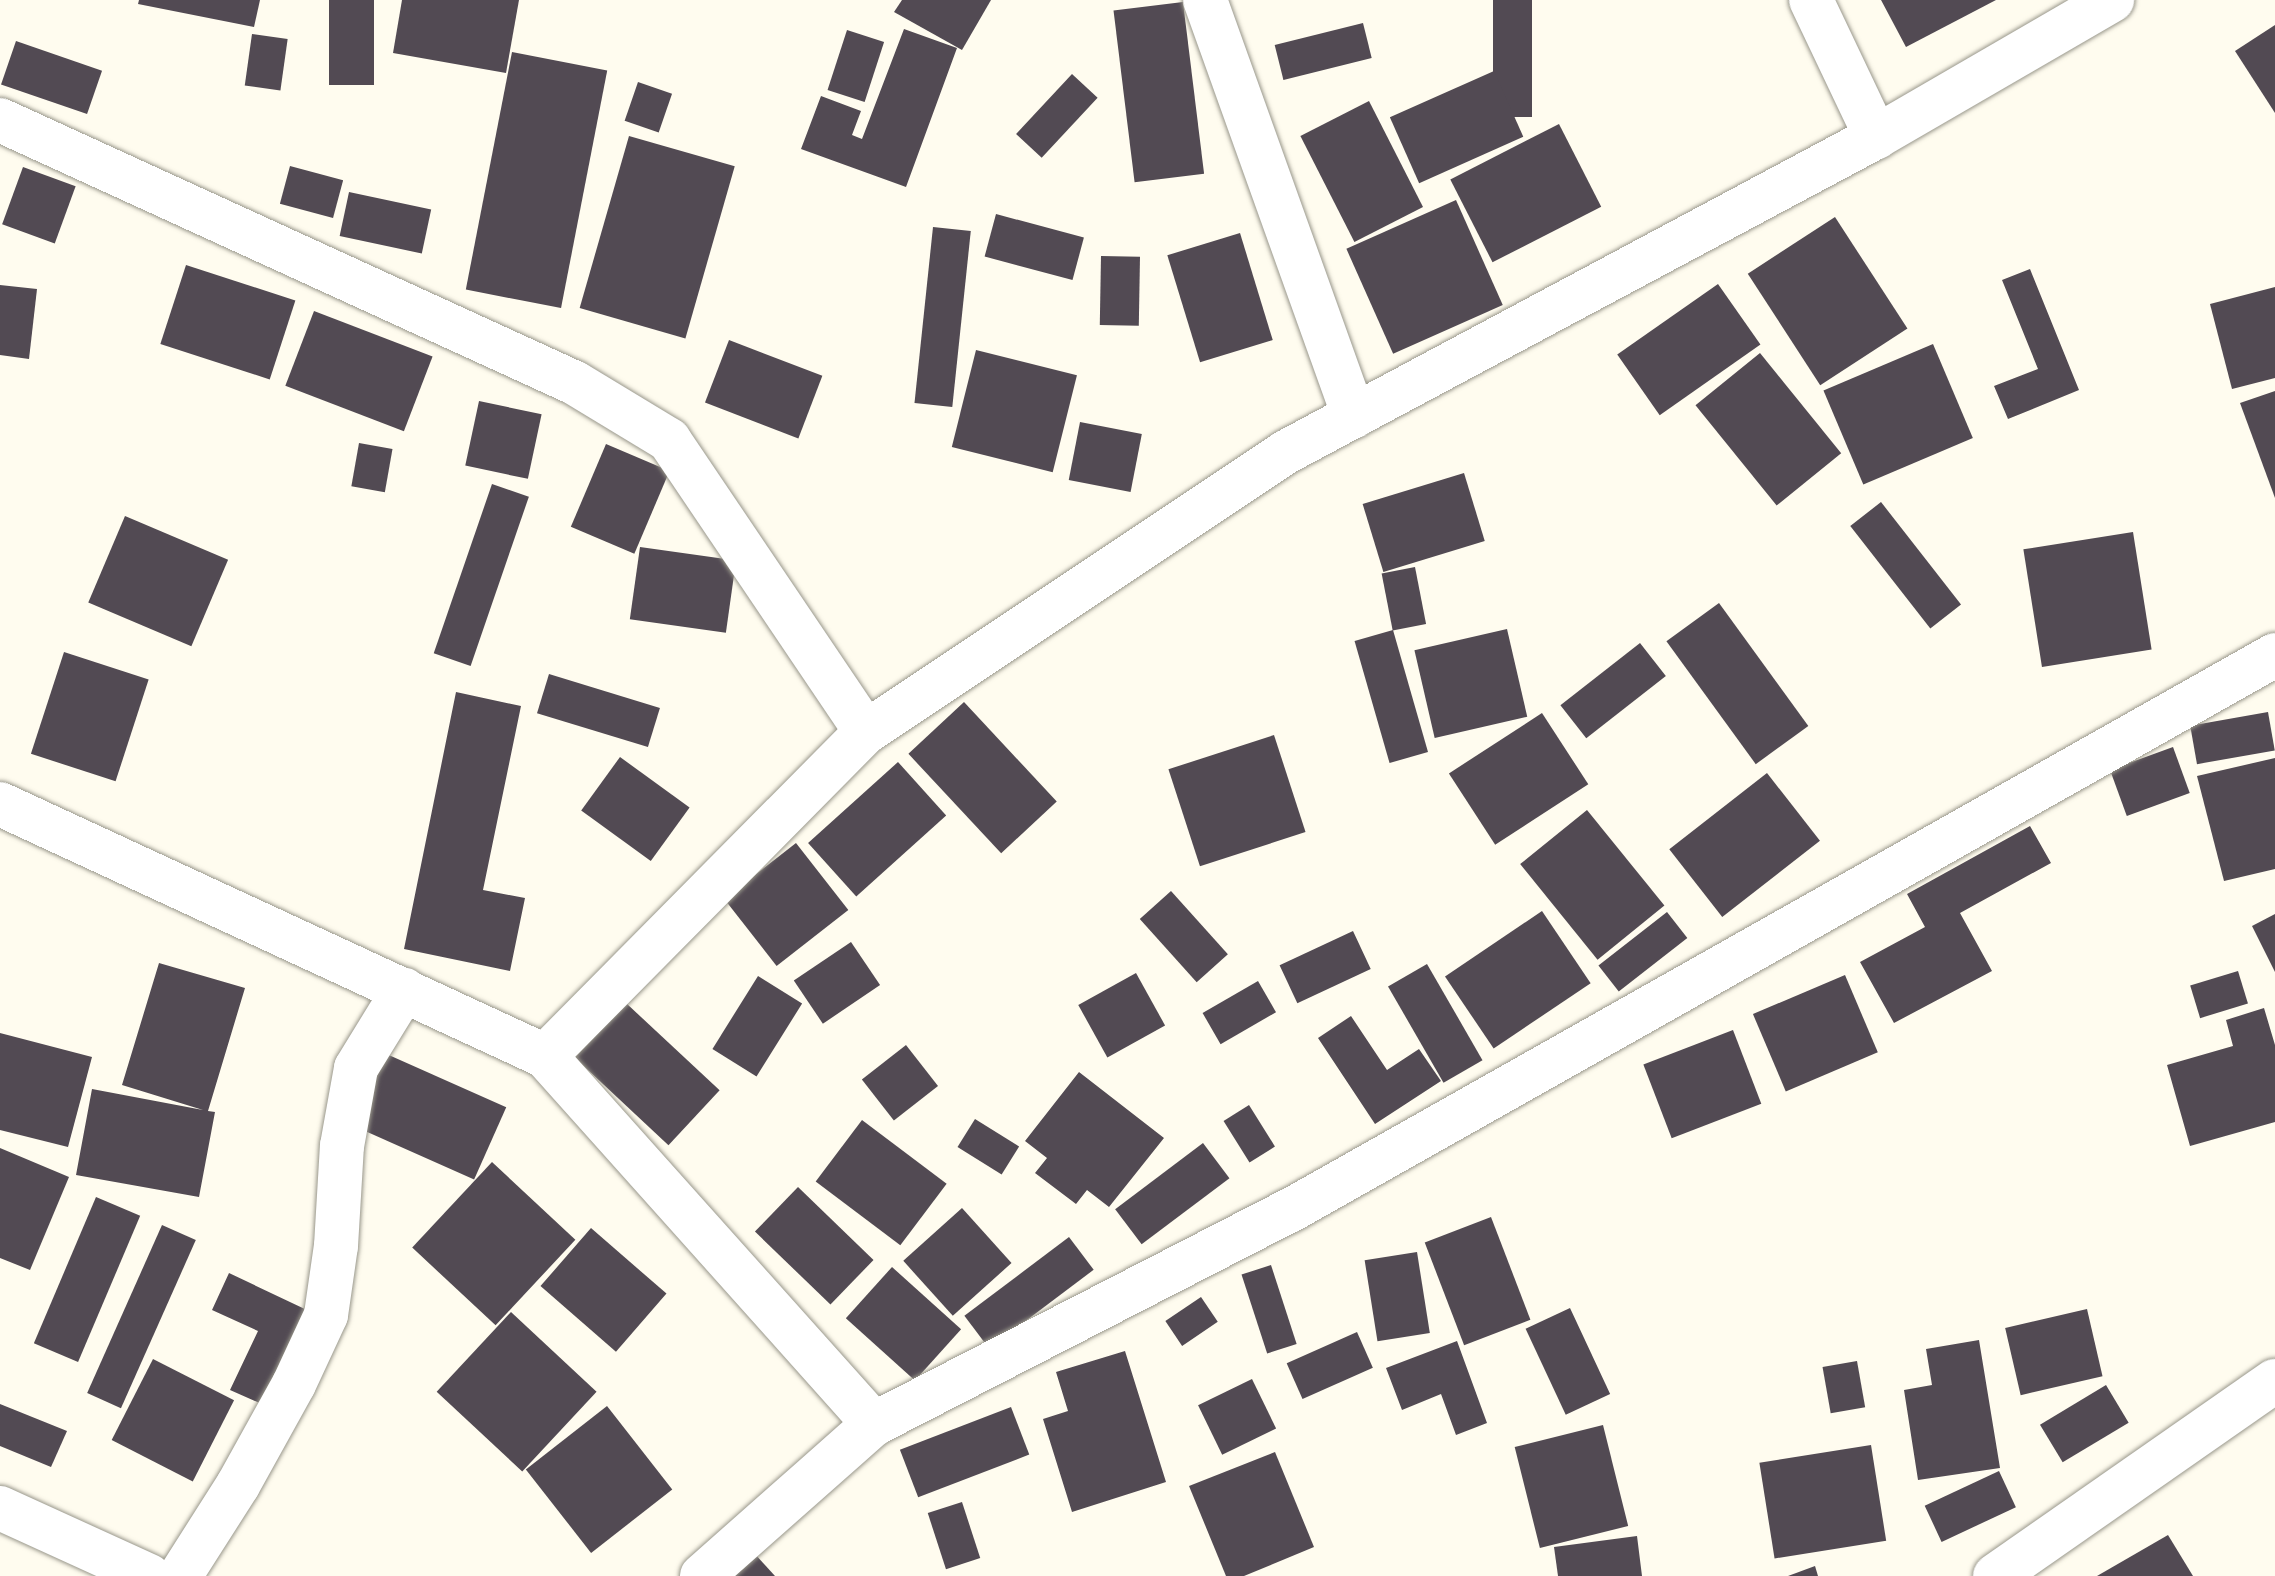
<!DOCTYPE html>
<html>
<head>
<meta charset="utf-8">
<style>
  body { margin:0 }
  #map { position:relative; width:2275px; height:1576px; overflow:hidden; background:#fffcef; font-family:"Roboto Serif",serif }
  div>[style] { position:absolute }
  .building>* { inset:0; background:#524a53; transform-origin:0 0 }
  .roads { filter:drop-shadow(0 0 2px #99978b) drop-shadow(0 0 2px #99978b) }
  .minor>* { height:44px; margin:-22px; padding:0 22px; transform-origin:22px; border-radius:22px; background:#fff }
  span { translate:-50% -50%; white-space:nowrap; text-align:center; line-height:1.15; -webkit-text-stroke:8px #fff; paint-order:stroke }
</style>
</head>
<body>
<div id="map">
  <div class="building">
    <div style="clip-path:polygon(139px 0,260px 0,254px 27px,138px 4px)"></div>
    <div style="left:329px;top:0;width:45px;height:85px"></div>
    <div style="clip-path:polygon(402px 0,519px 0,506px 73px,393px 53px)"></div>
    <div style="clip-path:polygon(902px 0,991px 0,962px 50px,894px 12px)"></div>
    <div style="left:1493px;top:0;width:39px;height:117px"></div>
    <div style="clip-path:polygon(1881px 0,1996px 0,1906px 47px)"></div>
    <div style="left:1183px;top:2px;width:173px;height:70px;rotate:83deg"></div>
    <div style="left:1363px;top:23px;width:36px;height:91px;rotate:76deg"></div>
    <div style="clip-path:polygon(2275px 25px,2275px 113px,2235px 51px)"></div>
    <div style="clip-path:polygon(904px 29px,957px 48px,906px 187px,801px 149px,821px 96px,861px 111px,852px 135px,862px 139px)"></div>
    <div style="left:847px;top:30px;width:39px;height:63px;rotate:18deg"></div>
    <div style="left:252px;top:34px;width:36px;height:52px;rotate:8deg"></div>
    <div style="left:16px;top:41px;width:91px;height:46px;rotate:19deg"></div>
    <div style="left:512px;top:52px;width:97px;height:242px;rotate:11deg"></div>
    <div style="left:1494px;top:71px;width:72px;height:114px;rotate:66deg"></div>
    <div style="left:1072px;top:74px;width:35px;height:82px;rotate:43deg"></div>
    <div style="left:638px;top:82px;width:36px;height:41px;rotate:19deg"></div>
    <div style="left:1369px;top:101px;width:119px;height:77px;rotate:63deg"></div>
    <div style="left:1559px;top:124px;width:93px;height:122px;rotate:63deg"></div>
    <div style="left:629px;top:136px;width:110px;height:179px;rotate:16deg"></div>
    <div style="left:290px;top:166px;width:55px;height:39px;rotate:15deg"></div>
    <div style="left:23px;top:167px;width:56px;height:61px;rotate:20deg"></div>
    <div style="left:349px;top:192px;width:84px;height:45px;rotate:12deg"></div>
    <div style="left:1456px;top:200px;width:115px;height:120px;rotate:66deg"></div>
    <div style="left:996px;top:214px;width:91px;height:44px;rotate:15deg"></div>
    <div style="left:1835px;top:217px;width:133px;height:104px;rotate:57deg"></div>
    <div style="left:933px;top:227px;width:38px;height:177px;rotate:6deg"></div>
    <div style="left:1240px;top:233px;width:112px;height:76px;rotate:73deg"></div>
    <div style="left:1101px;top:256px;width:39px;height:69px;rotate:1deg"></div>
    <div style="left:186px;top:265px;width:115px;height:83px;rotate:18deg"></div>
    <div style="clip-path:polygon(2030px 269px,2079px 390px,2008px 419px,1994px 386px,2038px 369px,2002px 280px)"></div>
    <div style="left:1718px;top:284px;width:74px;height:123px;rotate:55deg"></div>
    <div style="clip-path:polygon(0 285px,37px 289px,29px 359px,0 355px)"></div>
    <div style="clip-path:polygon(2275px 287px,2275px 378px,2232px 389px,2210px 304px)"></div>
    <div style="left:314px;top:311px;width:127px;height:80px;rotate:21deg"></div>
    <div style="left:729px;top:340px;width:100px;height:67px;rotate:21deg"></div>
    <div style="left:1933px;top:344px;width:102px;height:119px;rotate:67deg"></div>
    <div style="left:976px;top:350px;width:104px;height:100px;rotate:14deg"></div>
    <div style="left:1760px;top:353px;width:129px;height:83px;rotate:51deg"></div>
    <div style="clip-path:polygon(2275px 391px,2275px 498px,2240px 403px)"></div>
    <div style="left:479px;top:401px;width:64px;height:66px;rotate:12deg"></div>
    <div style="left:1080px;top:422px;width:63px;height:59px;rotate:11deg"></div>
    <div style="left:359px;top:443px;width:34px;height:44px;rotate:10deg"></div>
    <div style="left:606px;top:444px;width:69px;height:90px;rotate:23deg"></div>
    <div style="left:1464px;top:473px;width:71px;height:106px;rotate:73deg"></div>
    <div style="left:492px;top:484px;width:39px;height:179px;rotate:19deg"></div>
    <div style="left:1881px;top:502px;width:130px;height:39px;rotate:52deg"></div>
    <div style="left:125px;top:516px;width:112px;height:94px;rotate:23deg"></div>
    <div style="left:2133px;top:532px;width:119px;height:111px;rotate:81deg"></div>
    <div style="left:640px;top:547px;width:97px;height:73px;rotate:8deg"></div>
    <div style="left:1415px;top:567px;width:58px;height:34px;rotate:79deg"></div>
    <div style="left:1719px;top:603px;width:152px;height:65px;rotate:54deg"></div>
    <div style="left:1507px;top:629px;width:90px;height:95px;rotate:77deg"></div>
    <div style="left:1393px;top:630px;width:127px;height:40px;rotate:74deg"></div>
    <div style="left:1640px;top:643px;width:42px;height:101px;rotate:52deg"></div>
    <div style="left:64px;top:652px;width:89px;height:107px;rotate:18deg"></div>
    <div style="left:549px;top:674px;width:116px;height:41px;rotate:17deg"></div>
    <div style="clip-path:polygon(456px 692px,521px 706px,483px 890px,525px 898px,510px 971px,404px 949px)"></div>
    <div style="left:964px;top:702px;width:136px;height:76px;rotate:47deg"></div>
    <div style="left:2268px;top:712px;width:39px;height:79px;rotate:80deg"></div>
    <div style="left:1542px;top:713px;width:85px;height:111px;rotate:57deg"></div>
    <div style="left:1274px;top:735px;width:102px;height:111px;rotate:72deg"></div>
    <div style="left:2173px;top:747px;width:49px;height:67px;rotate:70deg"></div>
    <div style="left:620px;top:757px;width:86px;height:66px;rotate:36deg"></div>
    <div style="clip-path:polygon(2275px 758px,2275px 869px,2224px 881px,2197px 776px)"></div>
    <div style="left:898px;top:762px;width:72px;height:121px;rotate:48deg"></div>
    <div style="left:1767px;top:773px;width:86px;height:124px;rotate:52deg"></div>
    <div style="left:1587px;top:810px;width:123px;height:86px;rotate:51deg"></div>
    <div style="clip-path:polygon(2030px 826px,2051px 863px,1960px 913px,1992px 971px,1894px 1023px,1860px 962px,1925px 927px,1907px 894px)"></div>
    <div style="left:796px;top:843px;width:85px;height:91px;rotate:52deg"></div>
    <div style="left:1171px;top:891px;width:85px;height:42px;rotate:48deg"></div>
    <div style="left:1542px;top:911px;width:87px;height:117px;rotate:56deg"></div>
    <div style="left:1667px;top:912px;width:33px;height:87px;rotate:52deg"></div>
    <div style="clip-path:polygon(2275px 914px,2275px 972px,2252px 926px)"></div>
    <div style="left:1353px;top:931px;width:42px;height:81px;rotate:65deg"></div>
    <div style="left:851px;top:942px;width:52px;height:69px;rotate:56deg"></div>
    <div style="clip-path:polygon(159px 963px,245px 988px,208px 1111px,215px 1112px,199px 1197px,76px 1175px,92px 1089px,203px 1110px,122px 1085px)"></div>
    <div style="left:1427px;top:964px;width:111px;height:45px;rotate:60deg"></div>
    <div style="left:2238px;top:971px;width:34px;height:50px;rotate:73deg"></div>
    <div style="left:1136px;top:973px;width:60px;height:66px;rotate:61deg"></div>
    <div style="left:1845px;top:975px;width:84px;height:100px;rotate:67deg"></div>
    <div style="left:758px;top:976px;width:52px;height:86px;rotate:32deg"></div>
    <div style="left:1258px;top:981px;width:36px;height:64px;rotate:60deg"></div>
    <div style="left:626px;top:1003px;width:128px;height:75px;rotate:43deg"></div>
    <div style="clip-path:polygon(2264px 1008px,2275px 1045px,2275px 1122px,2190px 1146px,2167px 1065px,2233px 1046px,2226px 1020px)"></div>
    <div style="clip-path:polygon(1351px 1016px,1387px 1070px,1419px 1049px,1441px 1081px,1375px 1124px,1318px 1038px)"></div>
    <div style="left:1733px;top:1030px;width:79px;height:96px;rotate:69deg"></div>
    <div style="clip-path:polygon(0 1033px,92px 1057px,68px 1147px,0 1130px)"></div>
    <div style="left:906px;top:1045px;width:52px;height:56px;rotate:52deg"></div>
    <div style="left:382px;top:1052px;width:136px;height:79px;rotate:24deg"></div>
    <div style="clip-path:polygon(1079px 1072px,1164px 1138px,1109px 1207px,1087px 1190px,1076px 1204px,1035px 1173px,1047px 1158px,1025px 1141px)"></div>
    <div style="left:1249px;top:1105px;width:49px;height:30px;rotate:58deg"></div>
    <div style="left:975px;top:1119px;width:52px;height:33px;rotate:32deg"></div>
    <div style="left:862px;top:1120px;width:106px;height:77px;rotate:37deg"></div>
    <div style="left:1203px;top:1143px;width:44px;height:110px;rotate:53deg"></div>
    <div style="clip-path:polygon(0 1148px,69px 1177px,30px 1270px,0 1258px)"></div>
    <div style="left:492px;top:1162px;width:114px;height:117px;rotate:43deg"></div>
    <div style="left:798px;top:1187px;width:105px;height:62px;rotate:44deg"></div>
    <div style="left:96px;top:1197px;width:48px;height:159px;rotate:23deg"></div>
    <div style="left:962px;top:1208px;width:74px;height:79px;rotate:48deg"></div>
    <div style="left:1491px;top:1217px;width:110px;height:71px;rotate:69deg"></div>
    <div style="left:162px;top:1225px;width:37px;height:184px;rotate:24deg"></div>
    <div style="left:591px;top:1228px;width:100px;height:77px;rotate:41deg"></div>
    <div style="left:1069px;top:1237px;width:41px;height:131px;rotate:53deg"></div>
    <div style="left:1417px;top:1252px;width:82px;height:53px;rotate:81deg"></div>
    <div style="left:1271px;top:1265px;width:83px;height:31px;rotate:72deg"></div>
    <div style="left:892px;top:1267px;width:93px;height:69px;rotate:42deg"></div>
    <div style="clip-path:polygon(229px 1273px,309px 1311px,264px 1405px,230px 1390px,258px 1331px,212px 1310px)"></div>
    <div style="left:1201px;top:1297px;width:30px;height:43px;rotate:56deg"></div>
    <div style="left:1570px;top:1308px;width:95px;height:49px;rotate:65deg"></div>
    <div style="left:2087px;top:1309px;width:69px;height:84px;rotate:77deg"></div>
    <div style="left:511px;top:1312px;width:117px;height:109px;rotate:43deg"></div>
    <div style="left:1357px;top:1332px;width:39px;height:77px;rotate:66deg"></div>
    <div style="clip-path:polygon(1979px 1340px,2000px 1468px,1918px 1480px,1904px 1390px,1932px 1385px,1926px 1349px)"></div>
    <div style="clip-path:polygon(1457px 1341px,1487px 1423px,1456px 1435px,1441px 1394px,1402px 1410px,1386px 1368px)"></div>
    <div style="clip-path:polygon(1125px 1351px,1166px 1482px,1072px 1512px,1043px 1419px,1068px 1411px,1056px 1372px)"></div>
    <div style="left:153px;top:1359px;width:91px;height:91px;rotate:27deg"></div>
    <div style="left:1857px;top:1361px;width:47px;height:35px;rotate:80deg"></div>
    <div style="left:1252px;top:1379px;width:55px;height:60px;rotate:64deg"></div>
    <div style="left:2106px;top:1385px;width:44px;height:77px;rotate:59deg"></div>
    <div style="clip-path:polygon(0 1404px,67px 1431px,51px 1467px,0 1446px)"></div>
    <div style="left:607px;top:1406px;width:106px;height:103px;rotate:52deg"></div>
    <div style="left:1011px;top:1407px;width:51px;height:119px;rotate:69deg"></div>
    <div style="left:1603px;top:1425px;width:104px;height:91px;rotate:76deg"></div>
    <div style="left:1871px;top:1445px;width:97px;height:113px;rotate:81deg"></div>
    <div style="clip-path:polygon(1275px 1452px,1314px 1547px,1244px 1576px,1226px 1576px,1189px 1486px)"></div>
    <div style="left:1999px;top:1471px;width:40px;height:82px;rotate:65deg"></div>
    <div style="left:962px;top:1502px;width:59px;height:36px;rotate:72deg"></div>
    <div style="clip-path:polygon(2168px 1535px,2193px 1576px,2097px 1576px)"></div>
    <div style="clip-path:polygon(1637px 1536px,1642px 1576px,1558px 1576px,1554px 1547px)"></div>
    <div style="clip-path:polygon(755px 1554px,775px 1576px,729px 1576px)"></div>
    <div style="clip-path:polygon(1815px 1566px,1818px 1576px,1788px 1576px)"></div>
  </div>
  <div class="roads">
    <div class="minor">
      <div style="left:1205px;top:0;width:442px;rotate:70.3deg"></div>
      <div style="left:1811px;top:0;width:152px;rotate:64.6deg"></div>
      <div style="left:0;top:120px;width:632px;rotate:24.58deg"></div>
      <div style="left:575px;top:383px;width:110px;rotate:31.2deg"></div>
      <div style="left:669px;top:440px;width:352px;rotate:56deg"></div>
      <div style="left:0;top:804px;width:600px;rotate:24.82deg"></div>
      <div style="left:545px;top:1056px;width:494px;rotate:48.2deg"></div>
      <div style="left:545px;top:1056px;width:456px;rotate:-45.3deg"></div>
      <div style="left:866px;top:732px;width:505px;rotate:-33.69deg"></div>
      <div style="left:1286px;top:452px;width:669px;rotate:-28.1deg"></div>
      <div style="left:1876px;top:137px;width:273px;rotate:-30.1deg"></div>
      <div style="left:0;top:1508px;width:164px;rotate:24.5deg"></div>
      <div style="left:180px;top:1576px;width:108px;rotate:-57.5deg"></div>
      <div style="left:238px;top:1485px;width:115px;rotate:-61deg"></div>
      <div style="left:294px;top:1384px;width:76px;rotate:-65.1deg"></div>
      <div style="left:326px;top:1315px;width:70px;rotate:-81.8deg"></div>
      <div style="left:336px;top:1246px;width:100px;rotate:-86.6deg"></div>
      <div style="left:342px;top:1146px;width:79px;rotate:-79.8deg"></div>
      <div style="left:356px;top:1068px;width:92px;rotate:-58.4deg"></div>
      <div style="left:702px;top:1576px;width:230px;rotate:-41.5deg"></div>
      <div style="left:874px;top:1424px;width:469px;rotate:-27.2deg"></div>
      <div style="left:1291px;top:1210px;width:1130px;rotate:-29.42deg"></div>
      <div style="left:1995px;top:1576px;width:341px;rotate:-34.9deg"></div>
    </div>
  </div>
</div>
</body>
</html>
